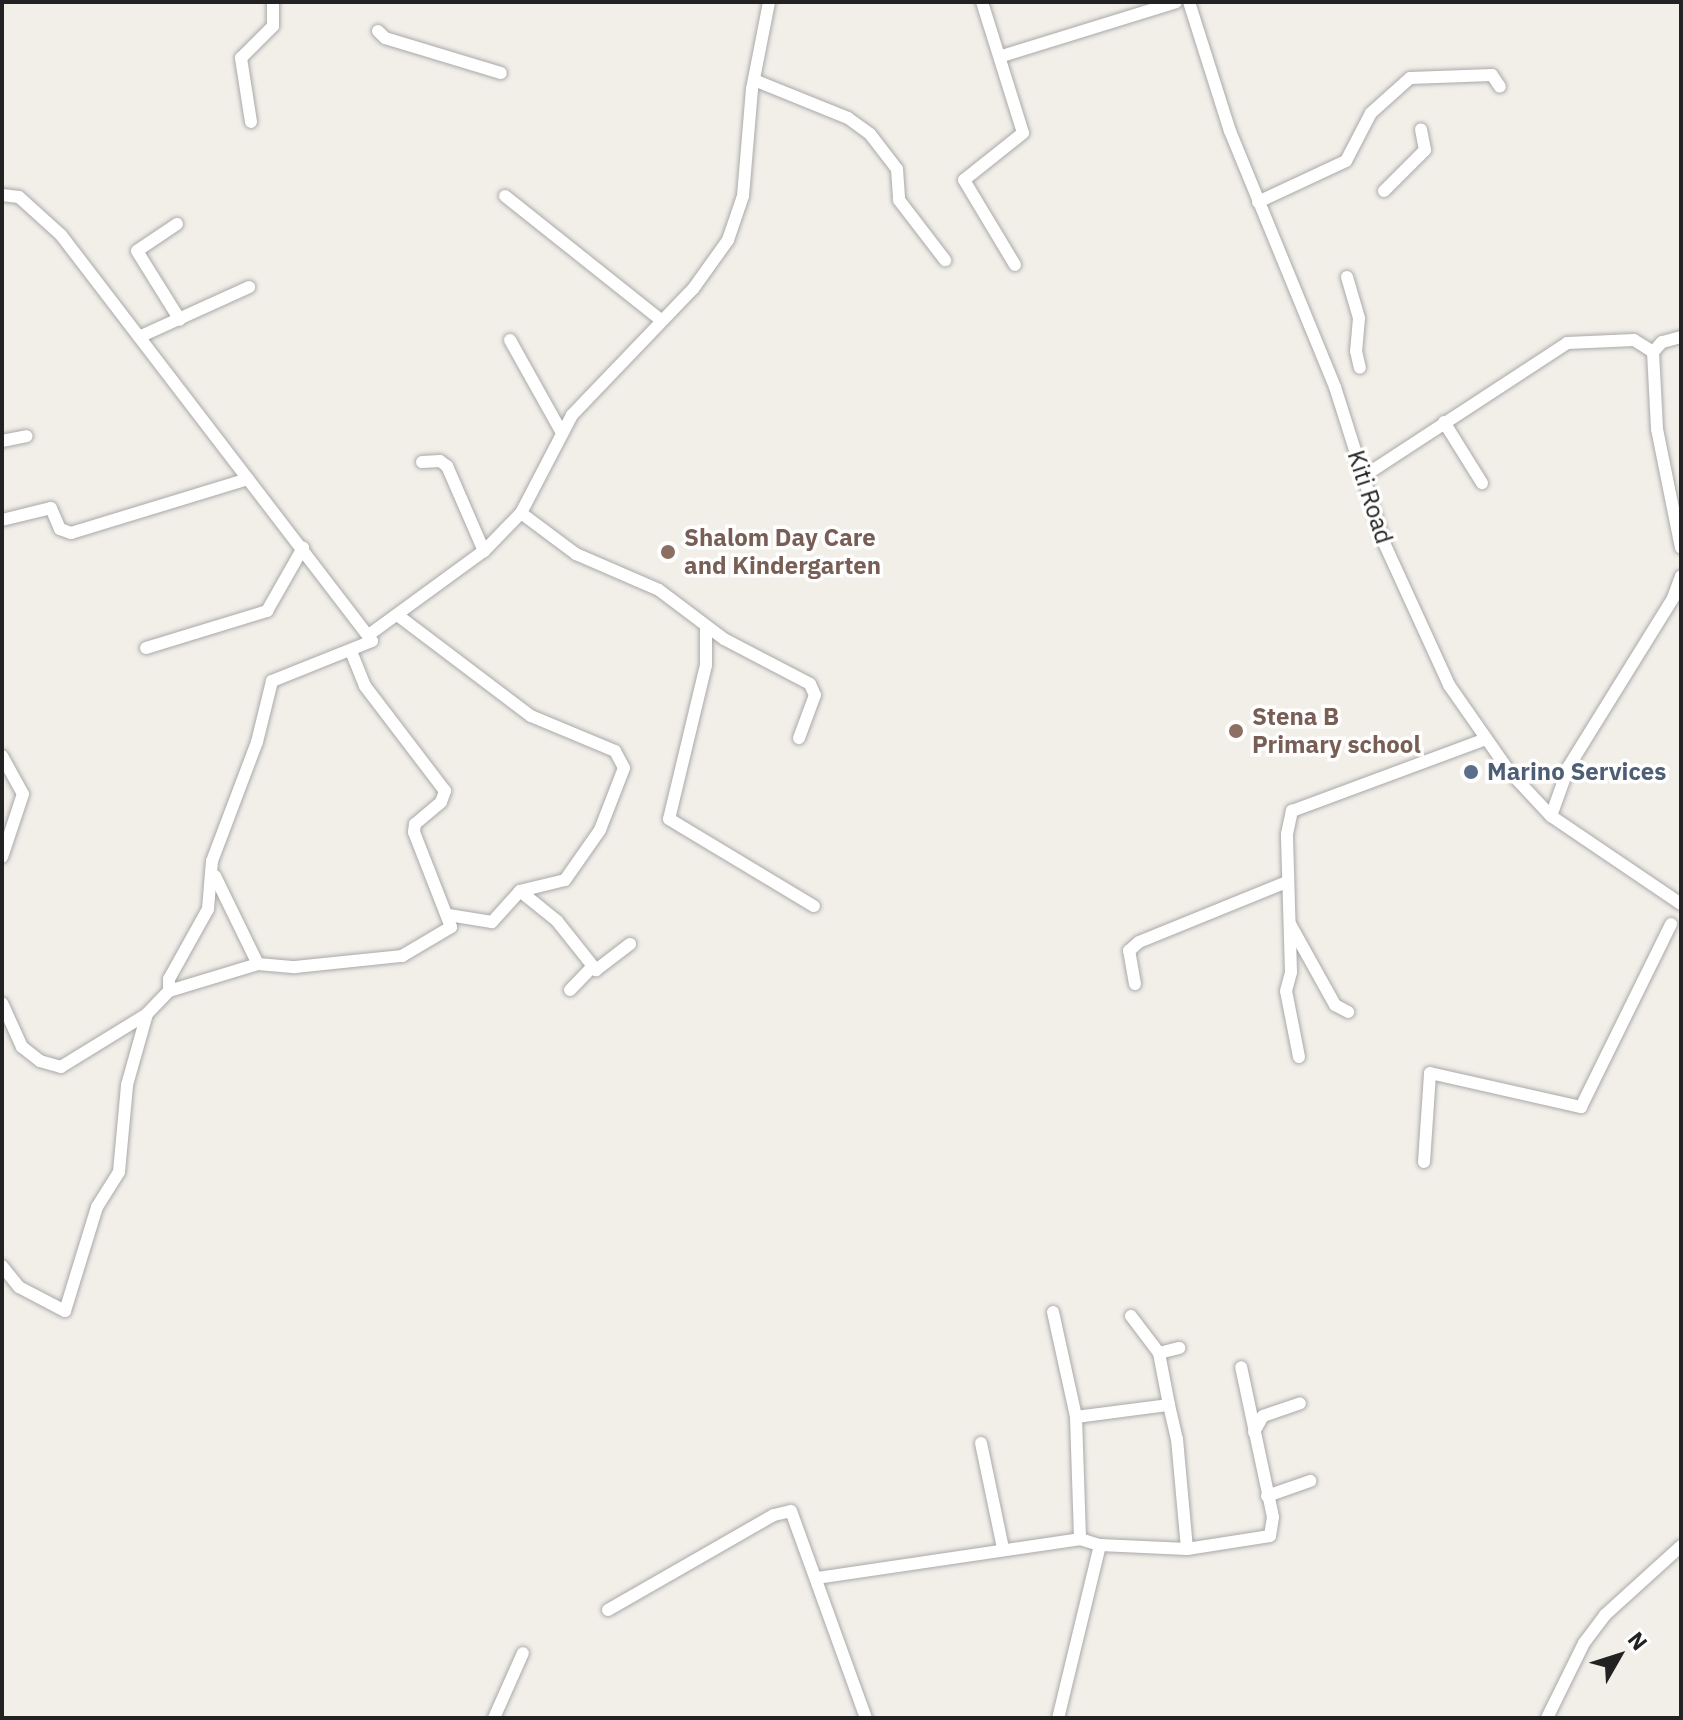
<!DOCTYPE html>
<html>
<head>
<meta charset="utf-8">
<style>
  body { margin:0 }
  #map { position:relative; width:1683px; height:1720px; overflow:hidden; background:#f2efe9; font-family:"IBM Plex Sans",sans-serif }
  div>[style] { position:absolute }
  .roads { filter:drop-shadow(0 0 2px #a9a9a9) drop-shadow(0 0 2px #a9a9a9) }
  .minor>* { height:12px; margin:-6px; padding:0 6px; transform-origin:6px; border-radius:6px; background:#fff }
  .dots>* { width:22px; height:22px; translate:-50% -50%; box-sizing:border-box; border:4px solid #fff; border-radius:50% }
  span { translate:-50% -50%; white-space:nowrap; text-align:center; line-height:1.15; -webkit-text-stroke:7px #fff; paint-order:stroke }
  .street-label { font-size:24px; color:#222 }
  .education-label { font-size:24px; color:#785e54; font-weight:700 }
  .left { translate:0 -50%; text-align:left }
  .service-label { font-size:24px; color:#4e5e75; font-weight:700 }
  .frame { position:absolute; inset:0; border:4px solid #222; pointer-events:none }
  .north { position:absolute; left:1579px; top:1616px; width:80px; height:80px; -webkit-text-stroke:6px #fff; paint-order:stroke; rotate:51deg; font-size:22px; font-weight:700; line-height:32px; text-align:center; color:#222 }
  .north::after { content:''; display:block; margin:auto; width:28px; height:36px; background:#222; clip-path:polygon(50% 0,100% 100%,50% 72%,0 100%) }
</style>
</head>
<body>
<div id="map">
  <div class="roads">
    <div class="minor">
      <div style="left:982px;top:2px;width:137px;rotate:72.6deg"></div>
      <div style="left:1023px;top:133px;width:75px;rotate:141.5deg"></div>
      <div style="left:964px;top:180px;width:99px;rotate:59deg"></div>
      <div style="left:1189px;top:2px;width:135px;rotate:72.4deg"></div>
      <div style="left:1230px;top:131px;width:277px;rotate:67.7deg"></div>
      <div style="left:1335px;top:387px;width:166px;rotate:72.4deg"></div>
      <div style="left:1385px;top:545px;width:154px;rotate:65.4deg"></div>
      <div style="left:1449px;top:685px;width:105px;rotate:55.1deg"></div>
      <div style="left:1509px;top:771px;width:62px;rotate:47deg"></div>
      <div style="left:1551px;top:816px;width:157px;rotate:34.1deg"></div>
      <div style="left:378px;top:31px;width:10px;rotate:45deg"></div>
      <div style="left:385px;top:38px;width:121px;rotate:16.8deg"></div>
      <div style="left:1002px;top:56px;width:182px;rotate:-17.2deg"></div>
      <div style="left:754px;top:80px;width:101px;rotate:22deg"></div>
      <div style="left:848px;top:118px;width:27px;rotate:36deg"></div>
      <div style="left:870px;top:134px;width:44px;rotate:52.4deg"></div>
      <div style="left:897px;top:169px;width:31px;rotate:86deg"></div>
      <div style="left:899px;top:200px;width:76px;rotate:52.5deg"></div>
      <div style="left:251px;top:122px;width:65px;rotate:-98.9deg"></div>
      <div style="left:241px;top:58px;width:45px;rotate:-45deg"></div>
      <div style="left:273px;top:26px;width:24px;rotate:-90deg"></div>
      <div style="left:1384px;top:191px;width:58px;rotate:-45deg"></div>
      <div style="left:1425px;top:150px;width:21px;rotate:-101deg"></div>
      <div style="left:2px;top:195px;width:17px;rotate:7deg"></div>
      <div style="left:19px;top:197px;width:57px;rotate:42.1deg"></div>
      <div style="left:61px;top:235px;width:511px;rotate:52.55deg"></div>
      <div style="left:372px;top:641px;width:108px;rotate:158.2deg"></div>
      <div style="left:272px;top:681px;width:63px;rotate:103.8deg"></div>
      <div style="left:257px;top:742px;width:127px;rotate:110.7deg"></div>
      <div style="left:212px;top:861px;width:48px;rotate:94.8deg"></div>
      <div style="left:208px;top:909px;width:80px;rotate:119.1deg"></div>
      <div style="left:169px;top:979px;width:12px;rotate:90deg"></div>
      <div style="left:169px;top:991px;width:32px;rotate:134deg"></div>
      <div style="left:147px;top:1014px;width:101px;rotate:148.4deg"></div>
      <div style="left:61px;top:1067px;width:22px;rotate:-164deg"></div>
      <div style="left:40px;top:1061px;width:23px;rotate:-142deg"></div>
      <div style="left:22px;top:1047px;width:48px;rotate:-114.4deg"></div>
      <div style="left:505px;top:196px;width:199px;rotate:38.5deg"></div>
      <div style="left:1258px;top:202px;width:97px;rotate:-25deg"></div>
      <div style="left:1346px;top:161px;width:54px;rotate:-62.5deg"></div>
      <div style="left:1371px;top:113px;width:52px;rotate:-41.9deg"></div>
      <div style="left:1410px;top:78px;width:82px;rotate:-2.1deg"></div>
      <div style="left:1492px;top:75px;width:14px;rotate:56deg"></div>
      <div style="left:177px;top:224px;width:48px;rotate:146deg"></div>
      <div style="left:137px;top:251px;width:81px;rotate:58.1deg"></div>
      <div style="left:1347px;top:277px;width:43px;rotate:73.7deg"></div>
      <div style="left:1359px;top:318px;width:33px;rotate:95deg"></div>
      <div style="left:1356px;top:351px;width:17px;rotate:77deg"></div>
      <div style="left:139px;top:337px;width:121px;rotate:-24.4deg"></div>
      <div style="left:1681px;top:337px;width:20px;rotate:165deg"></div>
      <div style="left:1662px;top:342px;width:13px;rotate:132deg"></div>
      <div style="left:1653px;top:352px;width:77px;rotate:87deg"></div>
      <div style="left:1657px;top:429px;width:121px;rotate:78.6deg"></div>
      <div style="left:510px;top:340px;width:107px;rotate:60.8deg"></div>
      <div style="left:1444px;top:422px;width:72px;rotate:58.1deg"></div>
      <div style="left:2px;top:441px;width:25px;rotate:-11deg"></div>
      <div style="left:422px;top:462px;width:18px;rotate:-3deg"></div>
      <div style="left:440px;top:461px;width:9px;rotate:36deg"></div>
      <div style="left:447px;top:466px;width:93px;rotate:66.5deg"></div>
      <div style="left:1364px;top:476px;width:243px;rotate:-33.2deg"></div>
      <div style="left:1567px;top:343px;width:67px;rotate:-2.6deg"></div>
      <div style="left:1634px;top:340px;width:22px;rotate:32deg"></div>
      <div style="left:521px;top:513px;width:69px;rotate:36.7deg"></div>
      <div style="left:576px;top:554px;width:90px;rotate:23.4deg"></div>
      <div style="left:659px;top:590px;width:81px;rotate:37deg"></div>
      <div style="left:724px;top:639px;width:97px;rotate:27.6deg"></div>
      <div style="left:810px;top:684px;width:12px;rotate:66deg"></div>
      <div style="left:815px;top:695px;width:46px;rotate:110.4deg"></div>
      <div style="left:2px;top:520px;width:50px;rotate:-13.8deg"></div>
      <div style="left:51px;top:508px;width:23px;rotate:67deg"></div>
      <div style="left:60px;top:529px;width:12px;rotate:20deg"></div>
      <div style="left:71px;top:533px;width:185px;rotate:-17deg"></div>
      <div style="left:400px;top:617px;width:164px;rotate:37.1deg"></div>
      <div style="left:531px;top:716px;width:91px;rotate:22.6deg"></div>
      <div style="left:615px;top:751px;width:19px;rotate:62deg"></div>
      <div style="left:624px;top:768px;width:66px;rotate:111.2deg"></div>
      <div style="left:600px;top:830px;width:61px;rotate:125deg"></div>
      <div style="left:565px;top:880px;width:46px;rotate:166.3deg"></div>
      <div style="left:520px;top:891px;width:42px;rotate:132.1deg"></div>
      <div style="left:492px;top:922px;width:44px;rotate:-170.8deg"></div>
      <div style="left:706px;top:627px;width:38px;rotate:90deg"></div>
      <div style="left:706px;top:665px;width:158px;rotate:103.5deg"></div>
      <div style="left:669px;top:819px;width:169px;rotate:31deg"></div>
      <div style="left:370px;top:634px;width:141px;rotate:-36.1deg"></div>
      <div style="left:484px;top:551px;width:53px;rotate:-45.8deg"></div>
      <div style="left:521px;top:513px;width:110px;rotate:-62.5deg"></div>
      <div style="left:572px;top:415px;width:175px;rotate:-46.2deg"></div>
      <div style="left:693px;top:289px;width:60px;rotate:-54.5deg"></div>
      <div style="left:728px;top:240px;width:46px;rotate:-71.2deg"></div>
      <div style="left:743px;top:196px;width:107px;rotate:-85.2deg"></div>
      <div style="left:752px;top:89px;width:89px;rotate:-78.9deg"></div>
      <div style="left:146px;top:648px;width:127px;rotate:-17deg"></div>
      <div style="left:267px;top:611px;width:73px;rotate:-60.3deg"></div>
      <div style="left:2px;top:756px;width:43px;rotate:61.1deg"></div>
      <div style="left:23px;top:794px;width:66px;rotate:108.4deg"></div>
      <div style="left:1551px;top:816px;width:53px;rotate:-70.2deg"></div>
      <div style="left:1569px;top:766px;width:198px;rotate:-58.2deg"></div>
      <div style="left:1673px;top:598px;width:23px;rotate:-70deg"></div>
      <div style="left:215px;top:876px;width:98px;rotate:64deg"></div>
      <div style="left:520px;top:891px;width:48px;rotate:39deg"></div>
      <div style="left:557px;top:921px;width:63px;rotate:51.5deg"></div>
      <div style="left:596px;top:970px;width:43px;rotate:-37.4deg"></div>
      <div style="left:1290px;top:924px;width:93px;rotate:60.9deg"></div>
      <div style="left:1335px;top:1005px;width:15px;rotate:28deg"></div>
      <div style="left:1135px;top:984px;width:34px;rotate:-100deg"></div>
      <div style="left:1129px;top:951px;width:13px;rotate:-42deg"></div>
      <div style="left:1139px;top:942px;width:160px;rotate:-22.1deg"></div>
      <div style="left:570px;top:990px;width:32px;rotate:-46deg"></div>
      <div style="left:169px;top:991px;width:93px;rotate:-16.9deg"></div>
      <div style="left:258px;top:964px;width:37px;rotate:5deg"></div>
      <div style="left:295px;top:967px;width:108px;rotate:-5.9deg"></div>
      <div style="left:402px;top:956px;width:57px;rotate:-30.6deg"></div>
      <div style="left:451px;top:927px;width:102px;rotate:-111.3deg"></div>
      <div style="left:414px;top:832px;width:8px;rotate:-83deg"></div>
      <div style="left:415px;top:824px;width:34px;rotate:-40deg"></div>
      <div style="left:441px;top:802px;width:12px;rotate:-70deg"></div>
      <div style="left:445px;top:791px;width:132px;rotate:-127.3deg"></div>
      <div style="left:365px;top:686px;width:35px;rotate:-112deg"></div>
      <div style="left:1299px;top:1057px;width:67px;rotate:-101.1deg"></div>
      <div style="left:1286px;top:991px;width:20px;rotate:-75deg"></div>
      <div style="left:1291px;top:972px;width:138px;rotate:-91.7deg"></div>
      <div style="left:1287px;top:834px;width:24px;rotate:-78deg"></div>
      <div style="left:1292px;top:811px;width:207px;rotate:-20.4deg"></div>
      <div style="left:1424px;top:1162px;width:89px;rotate:-86.1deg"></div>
      <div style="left:1430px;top:1073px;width:155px;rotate:12.7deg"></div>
      <div style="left:1581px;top:1107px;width:204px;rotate:-63.8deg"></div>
      <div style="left:2px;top:1266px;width:27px;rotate:51deg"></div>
      <div style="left:19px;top:1287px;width:52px;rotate:27.6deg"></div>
      <div style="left:65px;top:1311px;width:109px;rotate:-72.9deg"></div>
      <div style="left:97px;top:1207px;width:41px;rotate:-57.8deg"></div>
      <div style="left:119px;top:1172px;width:87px;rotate:-84.7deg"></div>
      <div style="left:127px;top:1085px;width:74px;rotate:-74.3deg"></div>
      <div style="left:1053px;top:1312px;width:107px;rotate:77.6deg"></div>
      <div style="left:1076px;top:1417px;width:122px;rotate:88.1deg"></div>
      <div style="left:1080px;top:1539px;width:21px;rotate:17deg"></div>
      <div style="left:1100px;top:1545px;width:178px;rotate:103.6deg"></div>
      <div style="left:1131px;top:1316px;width:46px;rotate:52.9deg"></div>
      <div style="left:1169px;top:1405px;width:53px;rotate:-100.9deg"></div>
      <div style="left:1159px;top:1353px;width:21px;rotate:-14deg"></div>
      <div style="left:1076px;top:1417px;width:94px;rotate:-7.4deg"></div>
      <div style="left:1169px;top:1405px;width:35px;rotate:77deg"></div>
      <div style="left:1177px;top:1439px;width:110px;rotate:84.8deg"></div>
      <div style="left:1254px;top:1432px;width:18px;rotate:-61deg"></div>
      <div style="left:1263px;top:1416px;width:39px;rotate:-19deg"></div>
      <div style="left:981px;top:1443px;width:107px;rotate:78.2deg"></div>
      <div style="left:1267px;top:1496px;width:46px;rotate:-19.2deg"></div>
      <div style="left:1100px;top:1545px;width:87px;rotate:2.6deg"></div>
      <div style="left:1187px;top:1549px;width:84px;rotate:-8.9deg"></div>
      <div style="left:1270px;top:1536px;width:19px;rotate:-81deg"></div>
      <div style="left:1273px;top:1517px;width:153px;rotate:-102deg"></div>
      <div style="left:817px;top:1578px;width:266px;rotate:-8.4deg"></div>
      <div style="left:608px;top:1610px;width:191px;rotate:-29.8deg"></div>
      <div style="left:774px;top:1515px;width:17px;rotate:-13deg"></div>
      <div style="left:791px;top:1511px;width:220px;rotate:70.1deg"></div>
      <div style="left:494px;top:1718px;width:71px;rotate:-66deg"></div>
      <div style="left:1547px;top:1718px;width:84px;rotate:-63.7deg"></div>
      <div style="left:1584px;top:1643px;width:35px;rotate:-53deg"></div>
      <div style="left:1605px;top:1615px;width:103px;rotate:-42.2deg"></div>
    </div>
  </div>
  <div class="dots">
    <div style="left:668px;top:552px;background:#8d6e63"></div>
    <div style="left:1236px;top:731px;background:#8d6e63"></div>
    <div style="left:1471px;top:772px;background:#5c6f8a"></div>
  </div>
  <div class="street-label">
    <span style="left:1370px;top:497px;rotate:72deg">Kiti Road</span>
  </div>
  <div class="education-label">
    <span class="left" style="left:684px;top:552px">Shalom Day Care<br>and Kindergarten</span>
    <span class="left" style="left:1252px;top:731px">Stena B<br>Primary school</span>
  </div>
  <div class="service-label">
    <span class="left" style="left:1487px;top:772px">Marino Services</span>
  </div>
  <div class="frame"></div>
  <div class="north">N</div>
</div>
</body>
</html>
